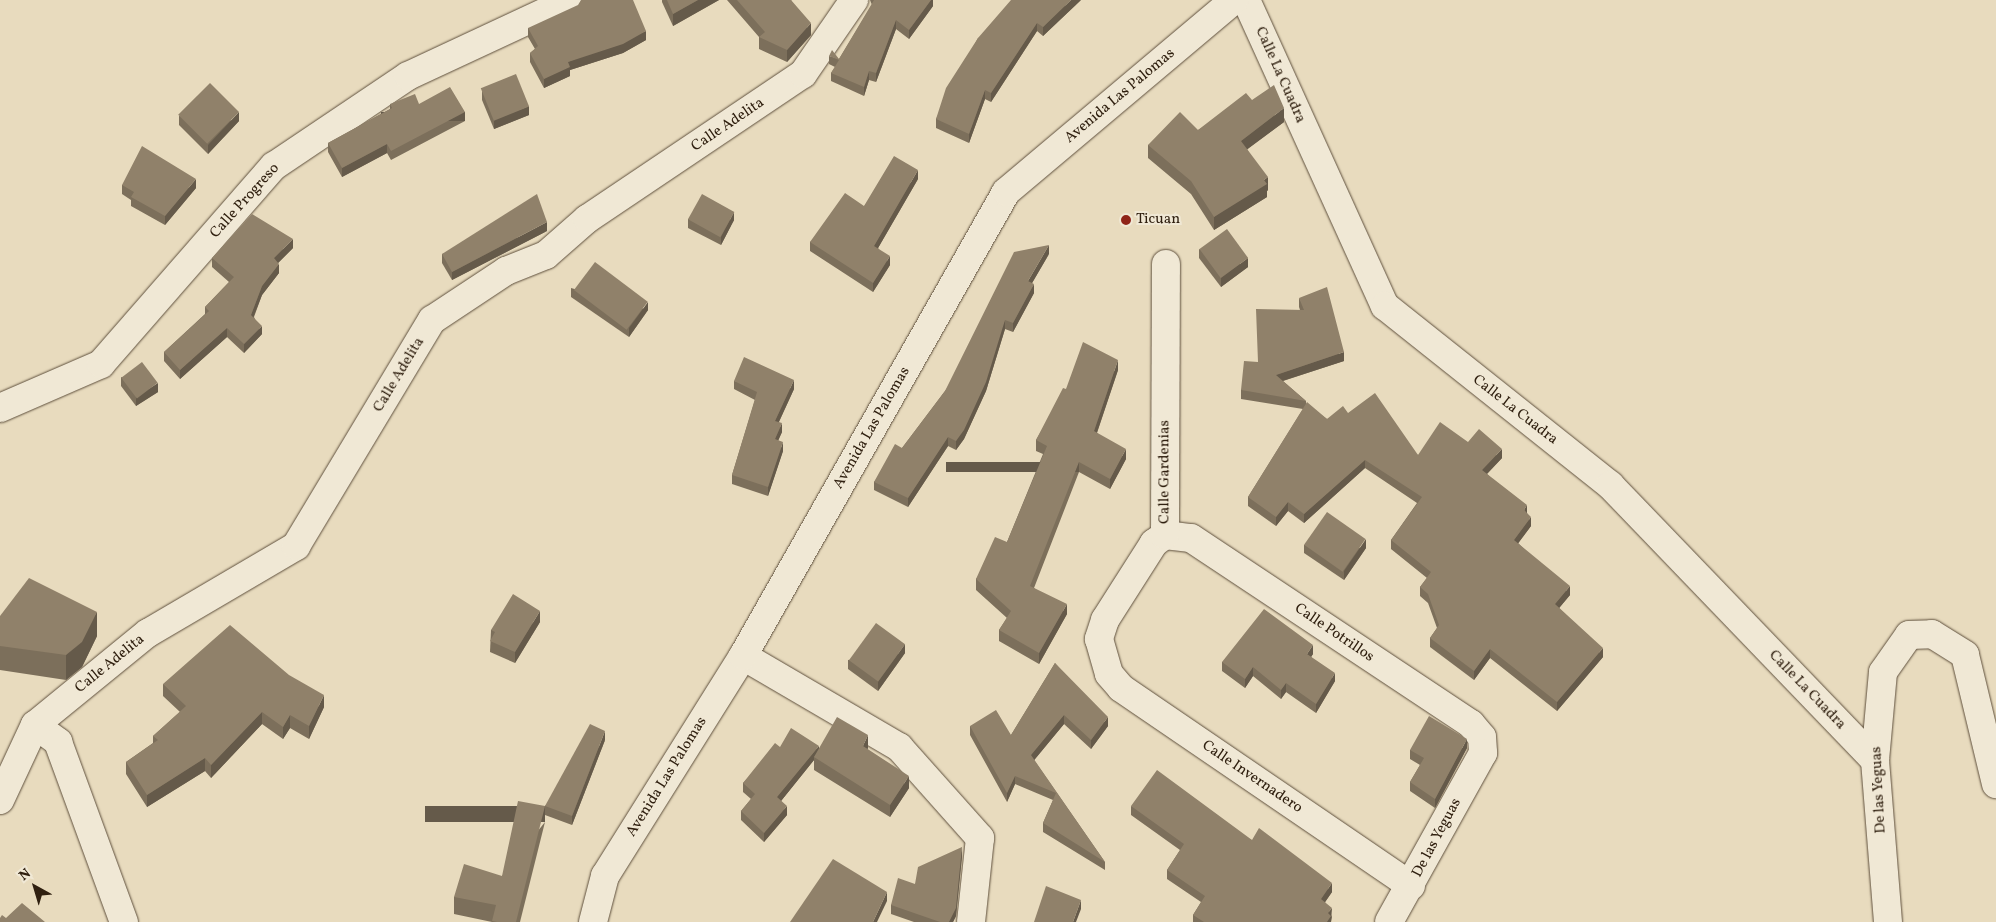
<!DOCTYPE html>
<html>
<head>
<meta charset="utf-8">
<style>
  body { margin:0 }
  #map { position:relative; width:1996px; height:922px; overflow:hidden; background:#e8dbbe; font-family:Vollkorn,serif }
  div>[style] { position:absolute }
  .roads { filter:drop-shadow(0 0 1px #5e4f3c) drop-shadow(0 0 1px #5e4f3c) }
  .minor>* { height:28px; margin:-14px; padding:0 14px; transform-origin:14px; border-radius:14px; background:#f0e8d5 }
  .wall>* { inset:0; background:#7c6f5b }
  .shaded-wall>* { inset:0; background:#655a4a; transform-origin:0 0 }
  .building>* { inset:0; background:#90816a; transform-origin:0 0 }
  .dots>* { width:14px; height:14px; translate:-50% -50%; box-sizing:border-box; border:2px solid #f0e8d5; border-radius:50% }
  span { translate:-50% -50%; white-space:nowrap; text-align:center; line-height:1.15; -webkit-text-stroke:4px #f0e8d5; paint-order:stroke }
  .street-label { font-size:15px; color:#302010 }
  .poi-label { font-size:15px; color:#302010 }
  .left { translate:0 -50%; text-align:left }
  .north { position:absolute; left:10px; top:862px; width:50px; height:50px; -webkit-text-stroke:4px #f0e8d5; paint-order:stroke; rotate:321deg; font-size:14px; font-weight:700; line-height:20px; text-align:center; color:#302010 }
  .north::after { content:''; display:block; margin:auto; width:18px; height:22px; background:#302010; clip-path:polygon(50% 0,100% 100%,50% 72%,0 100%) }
</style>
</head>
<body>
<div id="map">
  <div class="roads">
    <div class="minor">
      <div style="left:1246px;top:0;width:336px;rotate:65.6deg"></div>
      <div style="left:1385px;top:306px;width:288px;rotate:38.5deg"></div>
      <div style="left:1610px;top:485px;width:382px;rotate:46.1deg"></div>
      <div style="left:0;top:408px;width:110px;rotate:-23.5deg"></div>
      <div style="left:101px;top:364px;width:263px;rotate:-48.9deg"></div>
      <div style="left:274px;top:166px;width:161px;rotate:-33.9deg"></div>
      <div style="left:408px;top:76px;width:180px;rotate:-25deg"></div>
      <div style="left:1165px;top:535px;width:26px;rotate:7deg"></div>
      <div style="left:1191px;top:538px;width:336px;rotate:33.6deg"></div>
      <div style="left:1471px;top:724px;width:17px;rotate:50deg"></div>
      <div style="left:1482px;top:737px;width:16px;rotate:86deg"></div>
      <div style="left:1483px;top:753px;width:193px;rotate:119.1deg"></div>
      <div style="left:1165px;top:535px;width:14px;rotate:144deg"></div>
      <div style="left:1154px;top:543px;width:91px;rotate:122.5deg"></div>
      <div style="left:1105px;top:620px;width:20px;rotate:108deg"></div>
      <div style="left:1099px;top:639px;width:36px;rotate:74deg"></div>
      <div style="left:1109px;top:674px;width:18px;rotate:49deg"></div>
      <div style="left:1121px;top:688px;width:351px;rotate:34.3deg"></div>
      <div style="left:1165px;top:535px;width:271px;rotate:-89.8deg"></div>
      <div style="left:743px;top:656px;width:181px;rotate:30.3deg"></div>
      <div style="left:899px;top:747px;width:122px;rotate:48.3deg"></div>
      <div style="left:980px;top:838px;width:84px;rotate:96.1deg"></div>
      <div style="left:35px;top:725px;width:29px;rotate:36deg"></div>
      <div style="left:58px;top:742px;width:192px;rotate:69.9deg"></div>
      <div style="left:0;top:800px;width:83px;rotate:-65deg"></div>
      <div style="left:35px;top:725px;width:146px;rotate:-39.2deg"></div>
      <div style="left:148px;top:633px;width:172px;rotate:-30.4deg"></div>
      <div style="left:296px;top:546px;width:264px;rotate:-59deg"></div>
      <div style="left:432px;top:320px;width:89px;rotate:-33.5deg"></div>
      <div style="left:506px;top:271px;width:43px;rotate:-21.8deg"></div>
      <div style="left:546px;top:255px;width:55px;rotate:-41.3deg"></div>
      <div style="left:587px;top:219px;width:260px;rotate:-33.9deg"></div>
      <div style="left:803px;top:74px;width:90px;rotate:-55.4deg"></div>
      <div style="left:593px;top:922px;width:48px;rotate:-75.4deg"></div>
      <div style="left:605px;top:876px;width:260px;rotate:-57.9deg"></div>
      <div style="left:743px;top:656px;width:533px;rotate:-60.45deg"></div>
      <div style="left:1006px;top:192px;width:298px;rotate:-40.1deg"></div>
      <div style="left:1888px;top:922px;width:163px;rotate:-94.6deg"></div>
      <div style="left:1875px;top:760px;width:88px;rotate:-84.8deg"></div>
      <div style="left:1883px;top:672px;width:45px;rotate:-54.9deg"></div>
      <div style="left:1909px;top:635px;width:23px;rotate:-2deg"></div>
      <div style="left:1932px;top:634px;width:39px;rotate:32deg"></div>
      <div style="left:1965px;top:655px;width:133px;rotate:76.5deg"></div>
    </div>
  </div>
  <div class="wall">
    <div style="clip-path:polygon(662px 0,719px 0,673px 26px,662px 2px)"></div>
    <div style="clip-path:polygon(727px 0,791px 0,811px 35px,787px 62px,759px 49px,759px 37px)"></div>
    <div style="clip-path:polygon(870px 0,933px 0,933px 6px,909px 39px,896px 29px,876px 82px,869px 80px,864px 96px,831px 81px,831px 73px,835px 67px,829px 64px,829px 56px,839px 59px,872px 5px)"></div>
    <div style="clip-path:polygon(1081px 0,1043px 36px,1037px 31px,991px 102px,985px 99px,969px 143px,936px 128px,936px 119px,978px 38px)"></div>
    <div style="clip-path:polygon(528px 28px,646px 40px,623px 53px,570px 70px,570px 76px,544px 88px,530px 62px,530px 53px,535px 49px,528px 37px)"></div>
    <div style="clip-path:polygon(482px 91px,529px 115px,494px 129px,482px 100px)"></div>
    <div style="clip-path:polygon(1252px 100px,1284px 122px,1247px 149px,1268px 190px,1267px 191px,1267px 197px,1214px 230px,1191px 194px,1148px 158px,1148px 145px,1198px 130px)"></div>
    <div style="clip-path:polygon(390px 104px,419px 104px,465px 121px,391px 160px,387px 153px,342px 177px,328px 152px,328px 143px,390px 109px)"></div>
    <div style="clip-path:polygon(179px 116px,239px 121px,208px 154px,179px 125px)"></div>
    <div style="clip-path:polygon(918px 179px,878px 248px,890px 265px,873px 292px,810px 251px,810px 242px,864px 206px)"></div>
    <div style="clip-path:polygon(122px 185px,196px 188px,165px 225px,131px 206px,131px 200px,122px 194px)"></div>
    <div style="clip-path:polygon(688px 219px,734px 220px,721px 245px,688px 228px)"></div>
    <div style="clip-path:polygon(547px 231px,452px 280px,442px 263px,442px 254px)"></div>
    <div style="clip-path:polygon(293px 248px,278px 263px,279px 273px,262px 295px,254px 317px,262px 334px,244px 353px,227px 337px,180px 379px,164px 361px,164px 352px,205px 314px,205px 307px,229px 282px,212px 267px,212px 258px)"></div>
    <div style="clip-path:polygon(1199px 249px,1248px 267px,1221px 287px,1199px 258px)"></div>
    <div style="clip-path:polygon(1049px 254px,1032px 283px,1034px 293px,1013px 332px,1005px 329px,986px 391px,964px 439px,956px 450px,948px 446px,908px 507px,874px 490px,874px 482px,902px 448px,945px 391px)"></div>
    <div style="clip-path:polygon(571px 288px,648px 310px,629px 337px,571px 297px)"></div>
    <div style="clip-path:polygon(1299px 298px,1344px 361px,1283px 381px,1306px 401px,1306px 404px,1327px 419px,1348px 413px,1418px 455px,1468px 442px,1502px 458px,1487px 474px,1527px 513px,1531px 526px,1518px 543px,1570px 595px,1559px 608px,1603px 657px,1557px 711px,1490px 658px,1474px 680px,1430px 647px,1430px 638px,1437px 628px,1428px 603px,1420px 596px,1420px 587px,1427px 578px,1391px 549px,1391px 540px,1417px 503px,1365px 468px,1304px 523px,1288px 511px,1276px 526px,1248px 506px,1248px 497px,1303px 409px,1241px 399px,1241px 390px,1300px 310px,1299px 307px)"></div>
    <div style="clip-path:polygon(1118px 370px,1097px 433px,1126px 459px,1110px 489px,1079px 472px,1034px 588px,1067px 614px,1039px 664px,999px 641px,999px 630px,1007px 618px,976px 590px,976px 579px,1007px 542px,1043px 454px,1036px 451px,1036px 440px,1066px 389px)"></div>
    <div style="clip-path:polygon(121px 377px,158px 392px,136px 406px,121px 386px)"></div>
    <div style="clip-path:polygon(734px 381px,794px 389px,779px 422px,782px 432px,778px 440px,783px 451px,768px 496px,732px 484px,732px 475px,755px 400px,734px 389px)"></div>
    <div style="clip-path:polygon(1304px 545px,1366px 548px,1344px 580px,1304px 553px)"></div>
    <div style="clip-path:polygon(0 616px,97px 636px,82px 667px,66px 680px,0 670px)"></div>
    <div style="clip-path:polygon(540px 622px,515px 663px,490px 652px,491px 630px)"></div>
    <div style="clip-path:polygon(905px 653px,878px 691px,848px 669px,848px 660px)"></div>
    <div style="clip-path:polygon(1313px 654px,1311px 657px,1335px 681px,1316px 713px,1286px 692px,1281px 699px,1253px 676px,1245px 688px,1222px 671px,1222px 662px)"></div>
    <div style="clip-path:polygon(1055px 663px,1108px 726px,1091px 749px,1064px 724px,1034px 760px,1105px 862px,1105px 870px,1043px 832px,1043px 823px,1053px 800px,1015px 784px,1007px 802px,970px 735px,970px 726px,1011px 735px)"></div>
    <div style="clip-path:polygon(163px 684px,324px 707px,309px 739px,290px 728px,283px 739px,262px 724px,211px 778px,205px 771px,147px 807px,126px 774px,126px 762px,153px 743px,153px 736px,180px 712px,163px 696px)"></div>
    <div style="clip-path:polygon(605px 740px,572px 825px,545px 815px,545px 806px)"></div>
    <div style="clip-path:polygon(780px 747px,819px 749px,868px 748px,867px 749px,909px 788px,890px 817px,814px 770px,814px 760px,781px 801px,787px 815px,764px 842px,741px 820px,741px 811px,751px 799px,743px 792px,743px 783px)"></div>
    <div style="clip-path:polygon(1467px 748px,1435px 808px,1410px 791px,1410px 782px,1420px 765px,1410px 759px,1410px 750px)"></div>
    <div style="clip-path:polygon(1131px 806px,1252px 840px,1332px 892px,1325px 902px,1332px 917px,1331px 922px,1193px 922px,1193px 915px,1201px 902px,1167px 879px,1167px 870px,1180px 850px,1131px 815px)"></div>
    <div style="clip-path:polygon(545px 822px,520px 922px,492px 922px,454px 914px,454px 897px,502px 876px)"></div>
    <div style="clip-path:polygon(962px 856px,956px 916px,953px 922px,914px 922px,891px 914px,891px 905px,915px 884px)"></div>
  </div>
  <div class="shaded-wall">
    <div style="clip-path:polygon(698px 0,719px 0,673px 26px,673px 14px)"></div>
    <div style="clip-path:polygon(931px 0,933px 0,933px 6px,909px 39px,909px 30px)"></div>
    <div style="clip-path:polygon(1071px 0,1081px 0,1043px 36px,1043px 27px)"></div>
    <div style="clip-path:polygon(896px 20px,896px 29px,876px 82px,876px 73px)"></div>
    <div style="clip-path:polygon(811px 23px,811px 35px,787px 62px,787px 50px)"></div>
    <div style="clip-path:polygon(1037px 23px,1037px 31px,991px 102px,991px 93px)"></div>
    <div style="clip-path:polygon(646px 31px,646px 40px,623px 53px,570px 70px,570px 76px,544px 88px,544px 79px,568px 62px)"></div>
    <div style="clip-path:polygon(869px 71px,869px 80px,864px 96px,864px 87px)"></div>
    <div style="clip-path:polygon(985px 90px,985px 99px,969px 143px,969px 134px)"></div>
    <div style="clip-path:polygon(529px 106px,529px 115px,494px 129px,494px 120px)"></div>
    <div style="clip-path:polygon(1284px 108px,1284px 122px,1241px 154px,1241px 141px)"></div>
    <div style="clip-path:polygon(239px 112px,239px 121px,208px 154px,208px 145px)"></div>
    <div style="left:465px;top:112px;width:9px;height:84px;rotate:90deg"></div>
    <div style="clip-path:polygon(387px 144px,387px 153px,342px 177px,342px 168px)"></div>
    <div style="clip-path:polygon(918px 170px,918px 179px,874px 255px,874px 246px)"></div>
    <div style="clip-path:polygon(1268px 177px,1268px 190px,1267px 191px,1267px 197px,1214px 230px,1214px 217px)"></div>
    <div style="clip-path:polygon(196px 179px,196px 188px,165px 225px,165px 216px)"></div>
    <div style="clip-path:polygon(734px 212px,734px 220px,721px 245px,721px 237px)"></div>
    <div style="clip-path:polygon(547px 222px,547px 231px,452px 280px,452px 272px)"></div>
    <div style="clip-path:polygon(293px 239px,293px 248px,274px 267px,274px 258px)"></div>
    <div style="clip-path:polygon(1049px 245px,1049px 254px,1028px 290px,1028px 281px)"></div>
    <div style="clip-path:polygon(890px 256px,890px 265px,873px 292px,873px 283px)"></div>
    <div style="clip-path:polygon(1248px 258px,1248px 267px,1221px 287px,1221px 278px)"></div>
    <div style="clip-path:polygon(279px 264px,279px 273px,262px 295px,251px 323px,251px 315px,262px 286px)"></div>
    <div style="clip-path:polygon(1034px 284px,1034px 293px,1013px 332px,1013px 323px)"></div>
    <div style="clip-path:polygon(648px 302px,648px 310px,629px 337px,629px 328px)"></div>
    <div style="clip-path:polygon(1005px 320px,1005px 329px,986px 391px,964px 439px,956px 450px,956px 441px)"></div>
    <div style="clip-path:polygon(262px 326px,262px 334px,244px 353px,244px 344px)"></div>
    <div style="clip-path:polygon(227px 328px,227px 337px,180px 379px,180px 370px)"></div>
    <div style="clip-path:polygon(1344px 352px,1344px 361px,1276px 383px,1276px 375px)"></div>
    <div style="clip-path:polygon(1118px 360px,1118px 370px,1094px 441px,1094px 431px)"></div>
    <div style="clip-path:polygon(794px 380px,794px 389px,775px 430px,775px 421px)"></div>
    <div style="clip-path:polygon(158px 383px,158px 392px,136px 406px,136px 397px)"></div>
    <div style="clip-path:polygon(782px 423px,782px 432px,775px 448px,775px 439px)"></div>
    <div style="clip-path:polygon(948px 437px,948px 446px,908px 507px,908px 498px)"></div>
    <div style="clip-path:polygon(783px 442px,783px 451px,768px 496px,768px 487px)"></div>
    <div style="clip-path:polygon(1126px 449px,1126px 459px,1110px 489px,1110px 479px)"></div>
    <div style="clip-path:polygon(1502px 449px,1502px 458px,1482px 479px,1482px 470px)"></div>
    <div style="clip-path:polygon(1365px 460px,1365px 468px,1304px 523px,1304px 514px)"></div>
    <div style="left:1079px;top:462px;width:10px;height:133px;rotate:90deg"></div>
    <div style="clip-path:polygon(1288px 502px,1288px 511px,1276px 526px,1276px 517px)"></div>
    <div style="clip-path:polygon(1527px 505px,1527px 514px,1524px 510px)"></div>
    <div style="clip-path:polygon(1531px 517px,1531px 526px,1514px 549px,1514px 540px)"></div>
    <div style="clip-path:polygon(1366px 539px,1366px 548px,1344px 580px,1344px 571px)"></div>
    <div style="clip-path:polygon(1570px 586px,1570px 595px,1555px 613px,1555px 604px)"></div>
    <div style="clip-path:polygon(1067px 604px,1067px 614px,1039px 664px,1039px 653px)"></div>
    <div style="clip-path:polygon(540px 611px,540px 622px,515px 663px,515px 652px)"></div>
    <div style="clip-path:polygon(97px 612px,97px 636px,82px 667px,66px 680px,66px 655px)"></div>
    <div style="clip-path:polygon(905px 644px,905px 653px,878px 691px,878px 682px)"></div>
    <div style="clip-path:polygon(1313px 645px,1313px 654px,1307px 663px,1307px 654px)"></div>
    <div style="clip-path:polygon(1603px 648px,1603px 657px,1557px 711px,1557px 702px)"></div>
    <div style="clip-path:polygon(1490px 649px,1490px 658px,1474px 680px,1474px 671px)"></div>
    <div style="clip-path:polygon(1253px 667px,1253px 676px,1245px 688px,1245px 679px)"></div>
    <div style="clip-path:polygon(1335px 673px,1335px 681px,1316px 713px,1316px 704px)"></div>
    <div style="clip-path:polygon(1286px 683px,1286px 692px,1281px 699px,1281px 690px)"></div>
    <div style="clip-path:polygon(324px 695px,324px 707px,309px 739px,309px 726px)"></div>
    <div style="clip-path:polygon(262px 712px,262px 724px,211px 778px,211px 765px)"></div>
    <div style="clip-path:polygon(290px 715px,290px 728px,283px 739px,283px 727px)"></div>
    <div style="clip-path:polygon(1064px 715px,1064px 724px,1031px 764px,1031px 755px)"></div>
    <div style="clip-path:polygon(1108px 717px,1108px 726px,1091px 749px,1091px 740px)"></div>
    <div style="clip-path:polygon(605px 731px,605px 740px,572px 825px,572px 816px)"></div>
    <div style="clip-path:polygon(868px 735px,868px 748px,863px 759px,863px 746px)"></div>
    <div style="clip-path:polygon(1467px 739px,1467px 748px,1435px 808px,1435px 799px)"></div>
    <div style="clip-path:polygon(819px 746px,819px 754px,814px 757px,814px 760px,777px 806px,777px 797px)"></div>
    <div style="clip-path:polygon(205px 758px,205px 771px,147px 807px,147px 795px)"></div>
    <div style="clip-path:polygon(909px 776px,909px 788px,890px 817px,890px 805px)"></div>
    <div style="clip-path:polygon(1015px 776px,1015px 784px,1007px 802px,1007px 793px)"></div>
    <div style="left:545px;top:806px;width:16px;height:120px;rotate:90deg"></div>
    <div style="clip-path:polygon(787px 806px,787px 815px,764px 842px,764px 833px)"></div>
    <div style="clip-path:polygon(962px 847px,962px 856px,956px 916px,953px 922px,949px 922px)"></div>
    <div style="clip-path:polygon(1332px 883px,1332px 892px,1321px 908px,1321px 899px)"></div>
    <div style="clip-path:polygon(887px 892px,887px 901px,877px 922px,873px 922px)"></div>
    <div style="clip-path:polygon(1081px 900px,1081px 909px,1076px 922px,1073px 922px)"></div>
    <div style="clip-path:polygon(1332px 908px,1331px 922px,1327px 922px,1328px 913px)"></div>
  </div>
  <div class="building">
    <div style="clip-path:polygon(581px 0,633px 0,646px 31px,623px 44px,568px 62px,570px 67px,544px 79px,530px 53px,538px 46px,528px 28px,578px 5px)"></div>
    <div style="clip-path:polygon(667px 0,698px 0,673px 14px)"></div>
    <div style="clip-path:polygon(737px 0,791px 0,811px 23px,787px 50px,759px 37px,765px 32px)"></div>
    <div style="clip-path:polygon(874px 0,931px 0,909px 30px,896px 20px,876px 73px,869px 71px,864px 87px,831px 73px,839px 60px,829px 56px,832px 50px,839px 59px)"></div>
    <div style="clip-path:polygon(1011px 0,1071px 0,1043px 27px,1037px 23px,991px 93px,985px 90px,969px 134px,936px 119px,946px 88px,978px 38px)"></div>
    <div style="left:516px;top:74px;width:35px;height:38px;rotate:68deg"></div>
    <div style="left:210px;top:83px;width:41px;height:45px;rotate:45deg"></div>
    <div style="clip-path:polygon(1274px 85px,1284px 108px,1241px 141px,1268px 177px,1264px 180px,1267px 184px,1214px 217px,1191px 181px,1148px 145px,1180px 112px,1198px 130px,1246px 93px,1252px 100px)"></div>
    <div style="clip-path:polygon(450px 87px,465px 112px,391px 151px,387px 144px,342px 168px,328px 143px,392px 108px,390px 104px,415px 94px,419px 104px)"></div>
    <div style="clip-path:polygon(142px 146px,196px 179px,165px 216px,131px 197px,134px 192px,122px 185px)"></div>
    <div style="clip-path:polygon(894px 156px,918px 170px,874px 246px,890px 256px,873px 283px,810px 242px,845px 193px,864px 206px)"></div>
    <div style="clip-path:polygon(537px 194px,547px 222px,452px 272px,442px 254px)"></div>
    <div style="left:702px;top:194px;width:37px;height:29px;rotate:29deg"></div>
    <div style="clip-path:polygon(252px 214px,293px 239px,274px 258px,279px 264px,262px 286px,251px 315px,262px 326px,244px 344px,227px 328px,180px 370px,164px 352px,209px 311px,205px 307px,234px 277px,212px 258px)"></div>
    <div style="left:1227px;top:229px;width:36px;height:34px;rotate:54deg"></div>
    <div style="clip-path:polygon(1049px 245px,1028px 281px,1034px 284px,1013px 323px,1005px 320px,986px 382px,964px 430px,956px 441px,948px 437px,908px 498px,874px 482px,895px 444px,902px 448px,945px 391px,1014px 252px)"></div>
    <div style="left:595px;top:262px;width:66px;height:35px;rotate:37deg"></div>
    <div style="clip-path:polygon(1327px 287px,1344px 352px,1276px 375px,1306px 401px,1241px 390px,1244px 361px,1258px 362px,1256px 309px,1304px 310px,1299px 298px)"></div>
    <div style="clip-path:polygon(1083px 342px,1118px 360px,1094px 431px,1126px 449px,1110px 479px,1079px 462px,1030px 586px,1067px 604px,1039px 653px,999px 630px,1011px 611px,976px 579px,995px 537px,1007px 542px,1047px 446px,1036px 440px,1063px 388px,1066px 389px)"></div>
    <div style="clip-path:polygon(744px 357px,794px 380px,775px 421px,782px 423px,775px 439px,783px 442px,768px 487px,732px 475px,757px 392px,734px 381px)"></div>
    <div style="left:142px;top:362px;width:26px;height:26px;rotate:53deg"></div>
    <div style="clip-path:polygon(1375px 393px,1418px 455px,1440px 422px,1468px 442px,1479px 429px,1502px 449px,1482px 470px,1527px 505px,1524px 510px,1531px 517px,1514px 540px,1570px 586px,1555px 604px,1603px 648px,1557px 702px,1490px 649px,1474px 671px,1430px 638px,1439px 625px,1428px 594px,1420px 587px,1431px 572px,1391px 540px,1422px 497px,1365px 460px,1304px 514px,1288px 502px,1276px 517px,1248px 497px,1307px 402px,1327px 419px,1343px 406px,1348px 413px)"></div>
    <div style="left:1327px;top:512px;width:47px;height:40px;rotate:35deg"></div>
    <div style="clip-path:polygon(29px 578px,97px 612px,82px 642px,66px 655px,0 646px,0 616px)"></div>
    <div style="clip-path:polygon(513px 594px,540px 611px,515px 652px,490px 641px,495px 632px,491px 630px)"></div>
    <div style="clip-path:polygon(1264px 609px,1313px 645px,1307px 654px,1335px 673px,1316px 704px,1286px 683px,1281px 690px,1253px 667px,1245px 679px,1222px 662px)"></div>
    <div style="left:876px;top:623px;width:36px;height:46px;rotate:36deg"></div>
    <div style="clip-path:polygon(230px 625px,289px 675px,324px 695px,309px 726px,290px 715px,283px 727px,262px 712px,211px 765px,205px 758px,147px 795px,126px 762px,158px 740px,153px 736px,186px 706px,163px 684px)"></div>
    <div style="clip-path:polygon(1055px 663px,1108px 717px,1091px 740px,1064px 715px,1031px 755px,1105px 862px,1043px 823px,1056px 793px,1015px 776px,1007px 793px,970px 726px,996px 710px,1011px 735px)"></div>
    <div style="clip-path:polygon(1429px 716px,1467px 739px,1435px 799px,1410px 782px,1424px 758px,1410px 750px)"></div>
    <div style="clip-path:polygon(837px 717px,868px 735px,863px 746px,909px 776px,890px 805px,814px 757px)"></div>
    <div style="clip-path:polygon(590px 724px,605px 731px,572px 816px,545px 806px)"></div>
    <div style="clip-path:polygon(791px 728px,819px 746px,777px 797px,787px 806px,764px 833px,741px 811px,755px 794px,743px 783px,775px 743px,780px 747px)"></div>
    <div style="clip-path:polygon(1157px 770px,1252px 840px,1259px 828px,1332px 883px,1321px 899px,1332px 908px,1328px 913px,1331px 916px,1327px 922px,1204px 922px,1193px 915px,1205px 896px,1167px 870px,1184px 844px,1131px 806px)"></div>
    <div style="clip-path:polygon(518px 801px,545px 806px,516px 922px,497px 922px,492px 921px,496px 905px,454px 897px,464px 864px,502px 876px)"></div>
    <div style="clip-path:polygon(962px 847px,956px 908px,949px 922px,940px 922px,891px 905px,898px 878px,915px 884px,918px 867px)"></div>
    <div style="clip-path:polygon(833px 859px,887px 892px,873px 922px,790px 922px)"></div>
    <div style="clip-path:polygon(1046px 886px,1081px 900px,1073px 922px,1034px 922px)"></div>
    <div style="clip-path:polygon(22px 903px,45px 922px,0 922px,0 918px,2px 915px,6px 918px)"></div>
  </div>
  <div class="dots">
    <div style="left:1126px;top:220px;background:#8f2418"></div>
  </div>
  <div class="street-label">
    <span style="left:1280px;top:75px;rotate:66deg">Calle La Cuadra</span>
    <span style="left:1120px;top:96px;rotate:-40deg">Avenida Las Palomas</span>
    <span style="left:728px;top:125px;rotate:-34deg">Calle Adelita</span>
    <span style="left:245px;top:201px;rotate:-48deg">Calle Progreso</span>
    <span style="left:399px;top:375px;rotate:-59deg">Calle Adelita</span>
    <span style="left:1515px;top:410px;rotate:38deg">Calle La Cuadra</span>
    <span style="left:872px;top:428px;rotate:-60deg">Avenida Las Palomas</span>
    <span style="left:1165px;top:472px;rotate:-90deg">Calle Gardenias</span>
    <span style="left:1334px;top:633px;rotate:34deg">Calle Potrillos</span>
    <span style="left:110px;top:664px;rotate:-39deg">Calle Adelita</span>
    <span style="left:1807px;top:690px;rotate:46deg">Calle La Cuadra</span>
    <span style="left:667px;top:777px;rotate:-58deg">Avenida Las Palomas</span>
    <span style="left:1252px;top:777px;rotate:34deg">Calle Invernadero</span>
    <span style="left:1879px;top:790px;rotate:-93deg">De las Yeguas</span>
    <span style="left:1437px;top:838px;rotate:-62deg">De las Yeguas</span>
  </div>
  <div class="poi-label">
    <span class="left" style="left:1136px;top:220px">Ticuan</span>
  </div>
  <div class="north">N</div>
</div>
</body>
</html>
